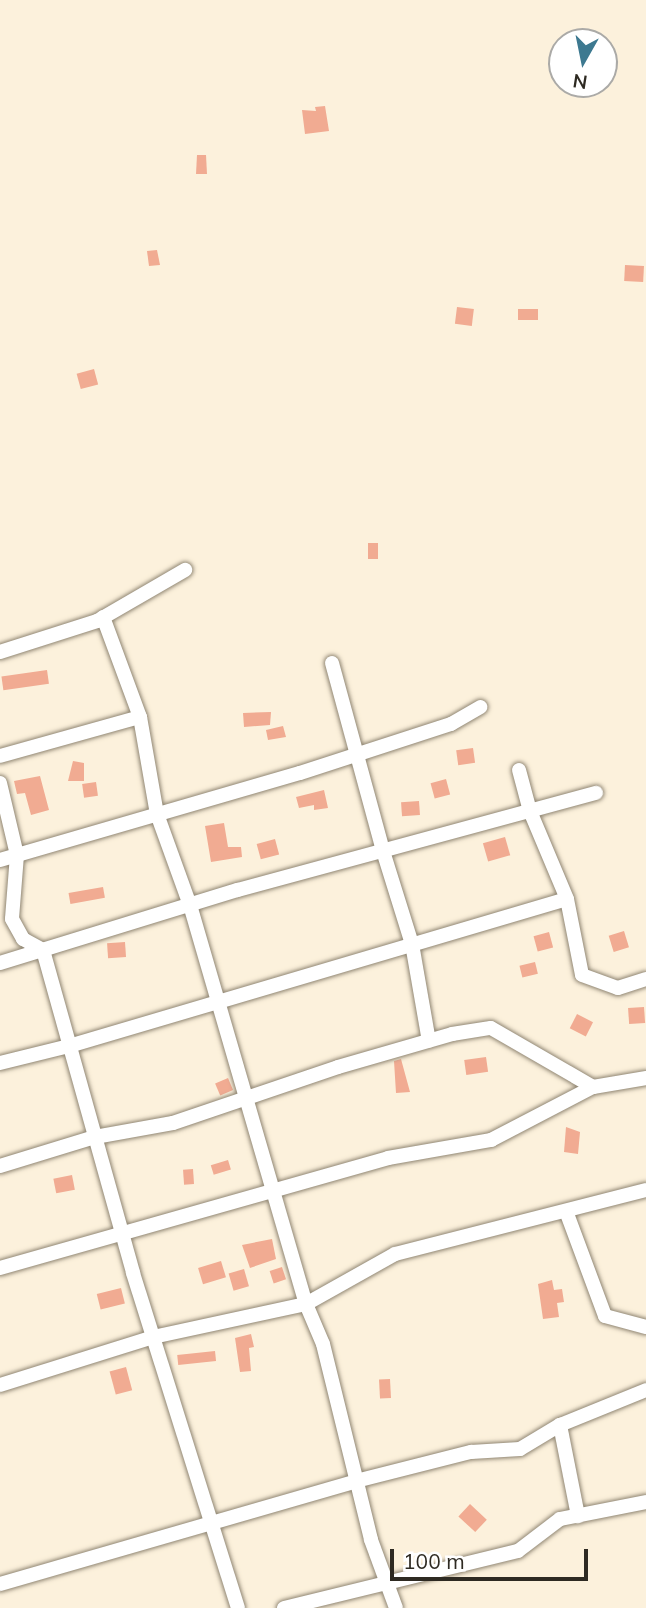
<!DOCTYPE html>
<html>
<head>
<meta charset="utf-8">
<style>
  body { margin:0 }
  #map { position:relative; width:646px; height:1608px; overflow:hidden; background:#fcf1dc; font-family:Mulish,sans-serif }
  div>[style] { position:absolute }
  .building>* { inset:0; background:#f1ab92; transform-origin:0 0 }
  .roads { filter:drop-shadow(0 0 2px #908673) drop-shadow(0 0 2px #908673) }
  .minor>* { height:14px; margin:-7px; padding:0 7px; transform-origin:7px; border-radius:7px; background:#fff }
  span { translate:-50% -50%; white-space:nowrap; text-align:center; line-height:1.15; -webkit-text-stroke:5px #fff; paint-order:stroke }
  .north { position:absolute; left:548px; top:28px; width:70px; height:70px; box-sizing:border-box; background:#fff; border:2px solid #abaaa7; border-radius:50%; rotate:189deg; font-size:19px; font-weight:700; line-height:28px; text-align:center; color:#2e2a22 }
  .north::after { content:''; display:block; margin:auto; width:24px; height:32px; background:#3d7990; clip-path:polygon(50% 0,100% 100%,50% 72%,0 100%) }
  .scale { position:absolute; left:390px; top:1549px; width:198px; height:32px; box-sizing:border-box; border:4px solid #2e2a22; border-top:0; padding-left:9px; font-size:21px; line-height:24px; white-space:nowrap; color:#2e2a22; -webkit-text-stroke:5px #fff; paint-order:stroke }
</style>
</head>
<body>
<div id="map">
  <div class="building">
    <div style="clip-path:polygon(325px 106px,329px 131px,305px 134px,302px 110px,316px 111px,315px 107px)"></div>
    <div style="clip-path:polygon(197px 155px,206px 155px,207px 174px,196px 174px)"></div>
    <div style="clip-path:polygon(157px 250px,160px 265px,149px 266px,147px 251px)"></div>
    <div style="left:625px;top:265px;width:19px;height:16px;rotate:3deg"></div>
    <div style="left:457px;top:307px;width:17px;height:17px;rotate:7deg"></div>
    <div style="left:518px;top:309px;width:20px;height:11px"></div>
    <div style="left:94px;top:369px;width:16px;height:18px;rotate:75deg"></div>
    <div style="left:368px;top:543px;width:10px;height:16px"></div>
    <div style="left:47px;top:670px;width:14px;height:46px;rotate:82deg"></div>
    <div style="clip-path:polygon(271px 712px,270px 725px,244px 727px,243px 713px)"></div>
    <div style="clip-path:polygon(283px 726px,286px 737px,268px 740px,266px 730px)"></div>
    <div style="left:473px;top:748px;width:15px;height:17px;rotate:82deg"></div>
    <div style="clip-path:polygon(73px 761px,84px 763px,84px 781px,68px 781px)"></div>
    <div style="clip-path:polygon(40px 776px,49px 810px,31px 815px,25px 793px,17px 794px,14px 781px)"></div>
    <div style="left:446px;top:779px;width:16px;height:16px;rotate:75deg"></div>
    <div style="left:96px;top:782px;width:14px;height:14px;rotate:82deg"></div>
    <div style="clip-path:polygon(324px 790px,328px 808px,314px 810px,314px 805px,299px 808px,296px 797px)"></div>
    <div style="left:419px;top:801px;width:14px;height:18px;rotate:86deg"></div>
    <div style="clip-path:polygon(224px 823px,228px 847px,241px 847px,242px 857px,211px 862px,205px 826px)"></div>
    <div style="left:505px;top:837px;width:19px;height:23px;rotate:74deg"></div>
    <div style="left:275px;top:839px;width:16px;height:19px;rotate:75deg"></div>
    <div style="left:103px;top:887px;width:11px;height:35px;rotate:80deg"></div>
    <div style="left:624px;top:931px;width:17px;height:16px;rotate:73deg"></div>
    <div style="left:549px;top:932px;width:16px;height:16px;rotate:75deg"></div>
    <div style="left:125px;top:942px;width:15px;height:18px;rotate:86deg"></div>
    <div style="left:535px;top:962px;width:12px;height:16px;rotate:76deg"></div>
    <div style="left:644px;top:1007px;width:16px;height:16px;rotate:86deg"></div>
    <div style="left:577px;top:1014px;width:18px;height:16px;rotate:27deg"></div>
    <div style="left:486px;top:1057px;width:15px;height:22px;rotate:82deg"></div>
    <div style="clip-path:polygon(401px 1059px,410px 1092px,396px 1093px,394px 1061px)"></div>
    <div style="left:228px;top:1078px;width:13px;height:14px;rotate:67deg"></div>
    <div style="clip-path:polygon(566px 1127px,580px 1132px,578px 1154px,564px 1152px)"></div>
    <div style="left:228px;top:1160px;width:10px;height:18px;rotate:73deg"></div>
    <div style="left:193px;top:1169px;width:15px;height:10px;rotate:86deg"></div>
    <div style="left:72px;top:1175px;width:15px;height:19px;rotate:79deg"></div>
    <div style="clip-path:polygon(272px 1239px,276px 1259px,250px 1268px,242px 1245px)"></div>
    <div style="left:221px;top:1261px;width:17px;height:24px;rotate:73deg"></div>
    <div style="left:282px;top:1267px;width:13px;height:13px;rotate:72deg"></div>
    <div style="left:244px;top:1269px;width:18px;height:16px;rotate:74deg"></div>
    <div style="clip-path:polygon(552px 1280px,554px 1290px,562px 1289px,564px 1302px,557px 1303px,559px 1317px,543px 1319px,538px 1284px)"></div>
    <div style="left:121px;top:1288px;width:16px;height:25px;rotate:76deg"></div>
    <div style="clip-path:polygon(251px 1334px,254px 1347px,249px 1348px,251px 1371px,240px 1372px,235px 1338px)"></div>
    <div style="left:215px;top:1351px;width:10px;height:38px;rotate:84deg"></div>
    <div style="left:126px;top:1367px;width:24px;height:17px;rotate:75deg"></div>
    <div style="left:390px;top:1379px;width:19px;height:11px;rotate:87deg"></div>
    <div style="left:470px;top:1504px;width:23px;height:17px;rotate:43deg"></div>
  </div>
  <div class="roads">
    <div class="minor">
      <div style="left:103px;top:617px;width:107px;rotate:69.7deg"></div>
      <div style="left:140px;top:717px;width:98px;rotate:80.1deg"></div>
      <div style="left:157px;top:814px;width:97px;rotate:70.1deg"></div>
      <div style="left:190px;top:905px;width:416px;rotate:73.8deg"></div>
      <div style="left:306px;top:1304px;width:43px;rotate:67deg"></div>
      <div style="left:323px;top:1344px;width:202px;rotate:76.2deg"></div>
      <div style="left:371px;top:1540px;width:72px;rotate:69.8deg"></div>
      <div style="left:0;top:652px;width:102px;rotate:-17.7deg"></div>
      <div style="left:97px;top:621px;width:102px;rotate:-30.1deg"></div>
      <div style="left:332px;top:663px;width:195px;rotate:74.8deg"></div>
      <div style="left:383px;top:851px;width:97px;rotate:72.7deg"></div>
      <div style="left:412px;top:944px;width:98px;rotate:80.1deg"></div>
      <div style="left:0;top:756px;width:145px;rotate:-15.6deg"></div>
      <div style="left:519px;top:770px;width:42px;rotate:75deg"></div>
      <div style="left:530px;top:811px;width:95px;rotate:67.2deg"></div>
      <div style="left:567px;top:899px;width:77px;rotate:78.8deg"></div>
      <div style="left:582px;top:975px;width:38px;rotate:20deg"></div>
      <div style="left:618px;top:988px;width:29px;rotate:-18deg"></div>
      <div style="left:0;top:783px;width:74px;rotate:76.7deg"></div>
      <div style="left:17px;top:855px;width:64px;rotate:94.5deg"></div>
      <div style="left:12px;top:919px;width:23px;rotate:61deg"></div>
      <div style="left:23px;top:939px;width:23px;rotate:29deg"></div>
      <div style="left:43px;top:950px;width:335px;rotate:74.4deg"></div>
      <div style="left:133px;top:1273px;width:351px;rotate:72.6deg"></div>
      <div style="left:0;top:860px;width:312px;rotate:-16.2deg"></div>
      <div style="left:300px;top:773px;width:159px;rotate:-18deg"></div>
      <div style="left:451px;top:724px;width:34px;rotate:-30deg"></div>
      <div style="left:0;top:963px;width:249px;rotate:-17.1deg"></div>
      <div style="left:238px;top:890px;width:371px;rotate:-15.2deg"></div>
      <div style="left:0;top:1063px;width:71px;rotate:-13.8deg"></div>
      <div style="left:69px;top:1046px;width:519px;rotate:-16.45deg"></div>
      <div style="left:0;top:1166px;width:99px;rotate:-17deg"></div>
      <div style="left:95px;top:1137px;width:79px;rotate:-10.2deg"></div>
      <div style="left:173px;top:1123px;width:174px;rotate:-18.7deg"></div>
      <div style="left:338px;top:1067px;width:119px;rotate:-16.1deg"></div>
      <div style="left:452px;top:1034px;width:39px;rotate:-9deg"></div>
      <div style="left:491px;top:1028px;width:118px;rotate:30deg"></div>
      <div style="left:566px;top:1211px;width:112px;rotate:69.6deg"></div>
      <div style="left:605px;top:1316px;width:42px;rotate:15deg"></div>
      <div style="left:0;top:1268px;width:403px;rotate:-15.8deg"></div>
      <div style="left:388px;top:1158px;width:105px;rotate:-9.9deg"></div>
      <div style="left:491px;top:1140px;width:115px;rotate:-27.5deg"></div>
      <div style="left:593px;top:1087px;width:54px;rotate:-9.6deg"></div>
      <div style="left:0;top:1385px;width:160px;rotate:-17.4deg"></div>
      <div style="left:153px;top:1337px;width:157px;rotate:-12.2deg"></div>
      <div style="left:306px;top:1304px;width:102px;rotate:-29.3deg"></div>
      <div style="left:395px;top:1254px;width:259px;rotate:-14.3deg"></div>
      <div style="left:560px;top:1425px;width:93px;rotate:78.8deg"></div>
      <div style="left:0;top:1584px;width:371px;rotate:-16.1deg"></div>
      <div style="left:356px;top:1481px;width:119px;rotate:-14.2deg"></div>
      <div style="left:471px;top:1452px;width:49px;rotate:-3.5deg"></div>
      <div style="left:520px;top:1449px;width:47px;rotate:-31deg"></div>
      <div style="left:560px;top:1425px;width:93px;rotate:-22.1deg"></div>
      <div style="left:284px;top:1608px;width:241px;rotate:-13.7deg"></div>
      <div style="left:518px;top:1551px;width:53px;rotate:-37.3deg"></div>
      <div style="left:560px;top:1519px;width:88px;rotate:-11.2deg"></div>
    </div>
  </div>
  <div class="north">N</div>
  <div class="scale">100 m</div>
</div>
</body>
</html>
